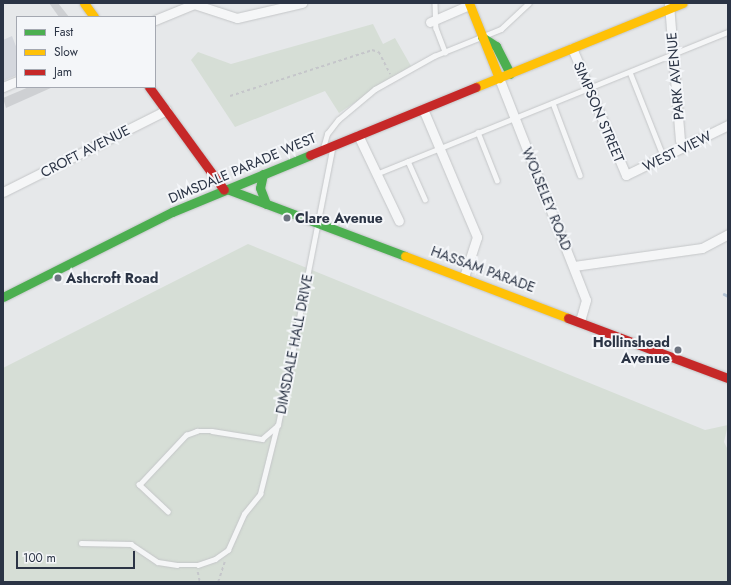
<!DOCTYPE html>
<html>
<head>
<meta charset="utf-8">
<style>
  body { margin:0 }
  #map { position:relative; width:731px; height:585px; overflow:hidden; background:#e6e8ea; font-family:Jost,sans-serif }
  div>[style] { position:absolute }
  .built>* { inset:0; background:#d4d7dd }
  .green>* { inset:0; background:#d6ded6 }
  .stream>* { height:2.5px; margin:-1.25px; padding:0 1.25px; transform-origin:1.25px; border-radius:1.25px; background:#b4c4d5 }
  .building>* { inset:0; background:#ced0d3 }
  .path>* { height:1.5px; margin-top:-0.75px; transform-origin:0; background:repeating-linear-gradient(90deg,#c5c6ca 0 3px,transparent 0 6px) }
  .roads { filter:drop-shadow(0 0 1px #c4c6c8) drop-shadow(0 0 1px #c4c6c8) }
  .lane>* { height:4.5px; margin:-2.25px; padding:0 2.25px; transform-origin:2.25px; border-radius:2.25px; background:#f5f6f7 }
  .street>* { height:9px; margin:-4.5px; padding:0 4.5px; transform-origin:4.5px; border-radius:4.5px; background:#f5f6f7 }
  .fast>* { height:9px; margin:-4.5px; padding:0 4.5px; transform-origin:4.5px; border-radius:4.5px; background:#4caf50 }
  .slow>* { height:9px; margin:-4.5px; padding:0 4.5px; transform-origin:4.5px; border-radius:4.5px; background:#ffc107 }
  .jam>* { height:9px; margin:-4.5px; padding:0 4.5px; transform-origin:4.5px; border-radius:4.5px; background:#c62828 }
  .dots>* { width:11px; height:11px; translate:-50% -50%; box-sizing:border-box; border:2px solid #f4f6f9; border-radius:50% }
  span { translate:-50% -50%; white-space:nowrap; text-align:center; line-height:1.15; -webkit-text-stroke:4px #f4f6f9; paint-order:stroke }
  .street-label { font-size:14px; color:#2b3445 }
  .poi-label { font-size:14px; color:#2b3445; font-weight:700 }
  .left { translate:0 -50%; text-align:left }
  .right { translate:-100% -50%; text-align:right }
  .frame { position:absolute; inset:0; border:4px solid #2b3445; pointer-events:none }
  .legend { position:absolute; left:16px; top:16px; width:140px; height:72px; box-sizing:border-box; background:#f4f6f9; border:1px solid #a4a8b1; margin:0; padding:5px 7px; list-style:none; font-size:12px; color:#2b3445 }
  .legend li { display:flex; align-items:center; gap:8px; height:20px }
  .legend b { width:20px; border:1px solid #a4a8b1 }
  .scale { position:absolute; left:16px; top:551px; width:119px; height:18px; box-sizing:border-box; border:2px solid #2b3445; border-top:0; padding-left:5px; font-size:12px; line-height:14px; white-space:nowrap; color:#2b3445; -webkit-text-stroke:3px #f4f6f9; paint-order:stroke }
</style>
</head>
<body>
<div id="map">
  <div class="built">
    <div style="clip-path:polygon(12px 36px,17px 49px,17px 75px,3px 81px,3px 40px)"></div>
  </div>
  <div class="green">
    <div style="clip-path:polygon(373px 24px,383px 44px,395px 38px,411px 66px,339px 113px,325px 91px,235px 127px,191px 60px,198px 52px,231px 64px)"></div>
    <div style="clip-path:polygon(248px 244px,705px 430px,728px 425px,724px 442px,728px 450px,728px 582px,3px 582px,3px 368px)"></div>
  </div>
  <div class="stream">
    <div style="left:724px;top:294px;width:4px;rotate:27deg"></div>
  </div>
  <div class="building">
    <div style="clip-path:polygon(49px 3px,58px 3px,69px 17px,59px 17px)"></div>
    <div style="clip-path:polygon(29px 87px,53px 87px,6px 108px,3px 98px)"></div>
  </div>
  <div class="path">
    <div style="left:230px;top:96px;width:149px;rotate:-17.9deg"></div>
    <div style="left:372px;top:50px;width:7px;rotate:16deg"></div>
    <div style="left:379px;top:52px;width:25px;rotate:63deg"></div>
    <div style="left:198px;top:572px;width:10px;rotate:79deg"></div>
    <div style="left:218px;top:582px;width:23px;rotate:-72deg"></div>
  </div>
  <div class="roads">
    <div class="lane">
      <div style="left:435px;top:3px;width:25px;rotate:88deg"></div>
      <div style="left:436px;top:28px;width:26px;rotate:69deg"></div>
      <div style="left:630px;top:72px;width:92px;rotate:68.4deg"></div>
      <div style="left:553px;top:103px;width:77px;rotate:69.4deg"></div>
      <div style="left:478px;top:132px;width:52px;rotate:68.4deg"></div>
      <div style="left:323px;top:148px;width:15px;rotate:-74deg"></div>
      <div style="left:327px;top:134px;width:18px;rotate:-52deg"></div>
      <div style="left:338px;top:120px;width:48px;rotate:-40deg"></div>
      <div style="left:375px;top:89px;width:68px;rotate:-29.2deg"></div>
      <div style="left:434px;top:56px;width:72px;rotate:-21.9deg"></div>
      <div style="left:501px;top:29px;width:38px;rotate:-43deg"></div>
      <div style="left:408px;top:161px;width:42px;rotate:65.9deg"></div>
      <div style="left:376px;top:174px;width:380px;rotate:-22deg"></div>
      <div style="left:168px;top:512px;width:40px;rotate:-137deg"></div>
      <div style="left:139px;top:485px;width:69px;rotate:-46.8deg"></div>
      <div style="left:186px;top:435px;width:12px;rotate:-20deg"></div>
      <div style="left:197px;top:431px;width:15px"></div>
      <div style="left:212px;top:431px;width:51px;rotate:9.1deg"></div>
      <div style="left:262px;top:439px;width:21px;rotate:-41deg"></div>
      <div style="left:278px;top:425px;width:281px;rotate:-78.9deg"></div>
      <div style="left:81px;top:543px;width:50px;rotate:1.1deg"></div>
      <div style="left:131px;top:544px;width:32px;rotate:34deg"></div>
      <div style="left:158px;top:562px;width:19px;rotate:9deg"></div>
      <div style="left:177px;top:565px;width:21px"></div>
      <div style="left:198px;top:565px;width:18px;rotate:-19deg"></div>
      <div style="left:215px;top:559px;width:16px;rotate:-35deg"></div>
      <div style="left:228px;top:550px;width:39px;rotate:-66deg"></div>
      <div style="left:244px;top:514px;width:26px;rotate:-51deg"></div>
      <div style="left:260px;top:494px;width:70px;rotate:-76deg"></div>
    </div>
    <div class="street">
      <div style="left:669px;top:4px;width:136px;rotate:85.4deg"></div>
      <div style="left:680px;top:140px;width:9px;rotate:63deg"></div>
      <div style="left:155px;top:20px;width:42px;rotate:-22.3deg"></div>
      <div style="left:194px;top:4px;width:45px;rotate:18deg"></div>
      <div style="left:237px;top:18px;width:67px;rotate:-13deg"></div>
      <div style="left:430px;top:22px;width:43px;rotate:-23.6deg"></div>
      <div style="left:572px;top:48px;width:138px;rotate:67deg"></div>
      <div style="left:626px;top:175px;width:114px;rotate:-26.1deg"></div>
      <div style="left:499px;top:78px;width:238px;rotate:68.6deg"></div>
      <div style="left:586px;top:300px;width:22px;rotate:106deg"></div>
      <div style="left:3px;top:87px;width:15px;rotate:-23deg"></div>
      <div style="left:423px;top:109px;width:139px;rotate:67.1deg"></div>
      <div style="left:477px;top:237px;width:42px;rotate:108deg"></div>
      <div style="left:358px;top:135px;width:95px;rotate:64.5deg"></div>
      <div style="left:3px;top:192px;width:183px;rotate:-26.6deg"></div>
      <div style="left:574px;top:266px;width:129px;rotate:-8deg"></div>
      <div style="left:702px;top:248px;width:30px;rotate:-28deg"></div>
    </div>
    <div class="fast">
      <div style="left:482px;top:37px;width:17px;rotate:33deg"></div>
      <div style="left:496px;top:46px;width:31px;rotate:63deg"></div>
      <div style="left:263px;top:174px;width:14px;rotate:102deg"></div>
      <div style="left:260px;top:188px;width:17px;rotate:69deg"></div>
      <div style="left:227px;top:189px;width:190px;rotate:20.6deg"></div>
      <div style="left:3px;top:297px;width:189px;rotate:-26.7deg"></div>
      <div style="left:172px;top:212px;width:149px;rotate:-22.4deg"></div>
    </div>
    <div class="slow">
      <div style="left:84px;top:3px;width:17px;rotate:54deg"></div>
      <div style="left:469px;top:3px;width:81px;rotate:68.2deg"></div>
      <div style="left:476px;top:87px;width:223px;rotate:-22.1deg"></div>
      <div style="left:405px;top:256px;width:174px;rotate:20.8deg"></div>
    </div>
    <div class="jam">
      <div style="left:149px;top:87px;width:127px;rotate:53.9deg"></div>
      <div style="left:310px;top:155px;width:179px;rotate:-22.3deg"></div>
      <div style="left:568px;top:318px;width:171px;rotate:20.6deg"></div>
    </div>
  </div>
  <div class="dots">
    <div style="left:287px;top:218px;background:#6c737f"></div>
    <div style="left:58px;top:278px;background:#6c737f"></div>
    <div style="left:678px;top:350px;background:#6c737f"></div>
  </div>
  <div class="street-label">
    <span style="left:675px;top:76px;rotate:-95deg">PARK AVENUE</span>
    <span style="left:599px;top:112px;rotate:67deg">SIMPSON STREET</span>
    <span style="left:85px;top:151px;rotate:-27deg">CROFT AVENUE</span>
    <span style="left:677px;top:151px;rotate:-26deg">WEST VIEW</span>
    <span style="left:242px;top:168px;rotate:-23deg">DIMSDALE PARADE WEST</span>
    <span style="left:547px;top:199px;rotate:68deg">WOLSELEY ROAD</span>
    <span style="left:483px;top:269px;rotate:20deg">HASSAM PARADE</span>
    <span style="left:294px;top:344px;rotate:-79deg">DIMSDALE HALL DRIVE</span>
  </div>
  <div class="poi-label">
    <span class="left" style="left:295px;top:218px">Clare Avenue</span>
    <span class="left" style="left:66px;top:278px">Ashcroft Road</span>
    <span class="right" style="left:670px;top:350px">Hollinshead<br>Avenue</span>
  </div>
  <div class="frame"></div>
  <ul class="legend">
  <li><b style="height:5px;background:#4caf50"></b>Fast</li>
  <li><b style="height:5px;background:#ffc107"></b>Slow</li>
  <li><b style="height:5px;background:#c62828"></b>Jam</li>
  </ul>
  <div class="scale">100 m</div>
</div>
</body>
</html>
